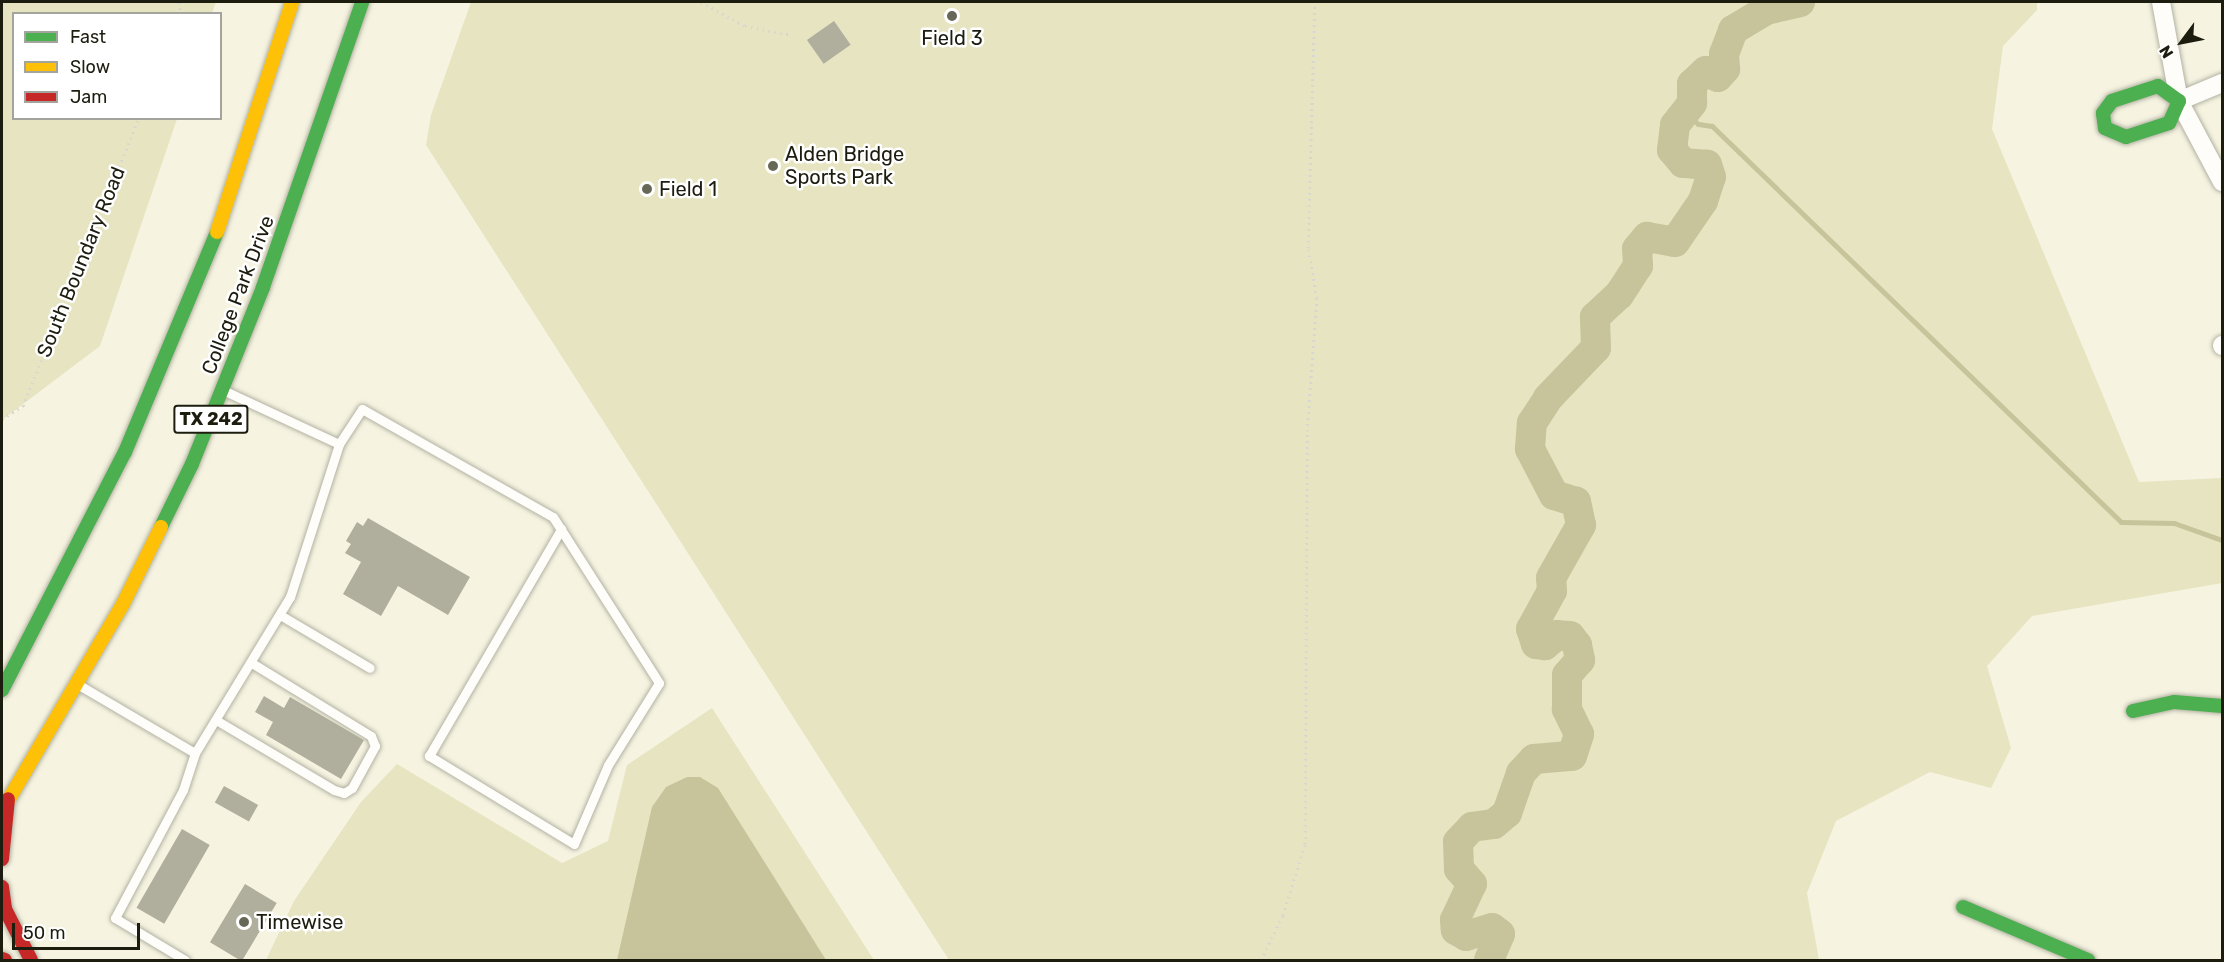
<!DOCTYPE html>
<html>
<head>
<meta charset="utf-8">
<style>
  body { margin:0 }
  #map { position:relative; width:2224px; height:962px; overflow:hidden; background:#f6f4e1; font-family:Rubik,sans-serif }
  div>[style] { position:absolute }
  .green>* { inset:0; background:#e6e4c1 }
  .water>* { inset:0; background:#c7c49b }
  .stream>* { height:5px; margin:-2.5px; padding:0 2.5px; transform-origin:2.5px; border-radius:2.5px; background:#c7c49b }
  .river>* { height:30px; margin:-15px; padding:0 15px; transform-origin:15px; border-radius:15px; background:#c7c49b }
  .building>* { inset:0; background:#b0ae9c; transform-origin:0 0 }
  .path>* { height:3px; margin-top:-1.5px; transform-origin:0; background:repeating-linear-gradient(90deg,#d7d6d0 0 1.5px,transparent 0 6px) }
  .roads { filter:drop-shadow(0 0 2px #b3b2a3) drop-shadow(0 0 2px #b3b2a3) }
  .lane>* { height:9px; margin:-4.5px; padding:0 4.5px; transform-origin:4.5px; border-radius:4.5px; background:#fefdfa }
  .street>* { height:18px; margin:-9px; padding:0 9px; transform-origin:9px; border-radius:9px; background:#fefdfa }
  .fast>* { height:14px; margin:-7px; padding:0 7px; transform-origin:7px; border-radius:7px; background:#4caf50 }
  .slow>* { height:14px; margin:-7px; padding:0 7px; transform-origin:7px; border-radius:7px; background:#ffc107 }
  .jam>* { height:14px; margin:-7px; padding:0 7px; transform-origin:7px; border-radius:7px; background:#c62828 }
  .dots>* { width:16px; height:16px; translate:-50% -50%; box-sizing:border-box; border:3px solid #fff; border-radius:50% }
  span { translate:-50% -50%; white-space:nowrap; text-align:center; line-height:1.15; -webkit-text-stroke:5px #fff; paint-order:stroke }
  .shield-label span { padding:2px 4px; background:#fff; border:2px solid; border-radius:4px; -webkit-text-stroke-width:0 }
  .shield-label { font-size:18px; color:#1c1c0f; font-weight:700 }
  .poi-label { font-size:20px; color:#1c1c0f }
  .left { translate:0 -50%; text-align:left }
  .street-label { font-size:20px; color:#1c1c0f }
  .frame { position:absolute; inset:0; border:3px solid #1c1c0f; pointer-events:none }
  .legend { position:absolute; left:12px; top:12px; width:210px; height:108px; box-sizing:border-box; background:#fff; border:2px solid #a4a49f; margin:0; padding:8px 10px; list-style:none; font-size:18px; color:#1c1c0f }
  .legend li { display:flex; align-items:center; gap:12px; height:30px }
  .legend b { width:30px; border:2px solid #a4a49f }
  .north { position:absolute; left:2152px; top:12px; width:60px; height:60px; -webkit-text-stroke:4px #fff; paint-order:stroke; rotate:238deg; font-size:16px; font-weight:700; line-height:24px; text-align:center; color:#1c1c0f }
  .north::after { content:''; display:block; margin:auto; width:21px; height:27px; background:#1c1c0f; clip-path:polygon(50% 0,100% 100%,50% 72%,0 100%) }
  .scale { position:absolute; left:12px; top:923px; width:128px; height:27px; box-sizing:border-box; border:3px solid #1c1c0f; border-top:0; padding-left:8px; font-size:18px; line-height:21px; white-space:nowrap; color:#1c1c0f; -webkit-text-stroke:4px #fff; paint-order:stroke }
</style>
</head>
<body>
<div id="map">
  <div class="green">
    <div style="clip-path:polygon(2px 2px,216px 2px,212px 13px,14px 14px,14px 118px,177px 119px,100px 346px,2px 420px)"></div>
    <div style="clip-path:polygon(471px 2px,2037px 2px,2037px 10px,2003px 46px,1992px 129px,2139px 482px,2222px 478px,2222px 583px,2032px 616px,1987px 666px,2011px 748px,1991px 788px,1930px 772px,1836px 821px,1807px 893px,1819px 960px,949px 960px,426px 145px,431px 115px)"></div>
    <div style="clip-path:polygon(712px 708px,874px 960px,266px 960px,294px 901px,361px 802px,397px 764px,562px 863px,608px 841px,627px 765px)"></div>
  </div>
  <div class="water">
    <div style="clip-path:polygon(687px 777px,700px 777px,718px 788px,826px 960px,617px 960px,652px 807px,666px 787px)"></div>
  </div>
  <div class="stream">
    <div style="left:1685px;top:111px;width:18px;rotate:45deg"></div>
    <div style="left:1698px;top:124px;width:14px;rotate:8deg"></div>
    <div style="left:1712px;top:126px;width:569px;rotate:44.07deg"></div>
    <div style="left:2121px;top:522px;width:53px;rotate:1.1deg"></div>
    <div style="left:2174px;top:523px;width:51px;rotate:19.5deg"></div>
  </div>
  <div class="river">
    <div style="left:1489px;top:960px;width:28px;rotate:-67deg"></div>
    <div style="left:1500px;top:934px;width:10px;rotate:-143deg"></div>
    <div style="left:1492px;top:928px;width:27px;rotate:163deg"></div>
    <div style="left:1466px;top:936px;width:12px;rotate:-149deg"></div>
    <div style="left:1456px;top:930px;width:10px;rotate:-96deg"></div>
    <div style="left:1455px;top:920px;width:40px;rotate:-65deg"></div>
    <div style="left:1472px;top:884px;width:20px;rotate:-131deg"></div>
    <div style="left:1459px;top:869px;width:27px;rotate:-92deg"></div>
    <div style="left:1458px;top:842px;width:21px;rotate:-47deg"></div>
    <div style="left:1472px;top:827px;width:22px;rotate:-8deg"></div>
    <div style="left:1494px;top:824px;width:17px;rotate:-40deg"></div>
    <div style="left:1507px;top:813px;width:42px;rotate:-70.7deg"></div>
    <div style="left:1521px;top:773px;width:19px;rotate:-47deg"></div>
    <div style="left:1534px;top:759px;width:38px;rotate:-5deg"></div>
    <div style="left:1572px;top:756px;width:23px;rotate:-72deg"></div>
    <div style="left:1579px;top:734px;width:28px;rotate:-116deg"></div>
    <div style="left:1567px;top:709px;width:34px;rotate:-90deg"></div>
    <div style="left:1567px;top:675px;width:20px;rotate:-49deg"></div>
    <div style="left:1580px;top:660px;width:15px;rotate:-101deg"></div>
    <div style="left:1577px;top:645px;width:11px;rotate:-128deg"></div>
    <div style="left:1570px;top:636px;width:13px;rotate:-176deg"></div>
    <div style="left:1557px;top:635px;width:16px;rotate:140deg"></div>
    <div style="left:1545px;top:645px;width:9px;rotate:-174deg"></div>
    <div style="left:1536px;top:644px;width:16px;rotate:-108deg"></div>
    <div style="left:1531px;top:629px;width:43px;rotate:-61.1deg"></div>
    <div style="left:1552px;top:591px;width:13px;rotate:-94deg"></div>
    <div style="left:1551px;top:578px;width:61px;rotate:-60.5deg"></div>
    <div style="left:1581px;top:525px;width:24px;rotate:-102deg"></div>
    <div style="left:1576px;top:502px;width:23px;rotate:-162deg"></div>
    <div style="left:1554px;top:495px;width:52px;rotate:-117.6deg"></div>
    <div style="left:1530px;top:449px;width:26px;rotate:-86deg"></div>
    <div style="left:1532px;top:423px;width:30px;rotate:-57deg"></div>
    <div style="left:1548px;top:398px;width:69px;rotate:-46.2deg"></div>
    <div style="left:1596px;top:348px;width:31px;rotate:-92deg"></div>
    <div style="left:1595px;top:317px;width:33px;rotate:-43deg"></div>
    <div style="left:1619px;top:295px;width:35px;rotate:-57deg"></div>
    <div style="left:1638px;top:266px;width:17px;rotate:-93deg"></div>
    <div style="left:1637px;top:249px;width:16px;rotate:-50deg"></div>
    <div style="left:1647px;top:237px;width:28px;rotate:10deg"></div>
    <div style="left:1675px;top:242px;width:50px;rotate:-55.7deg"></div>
    <div style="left:1703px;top:201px;width:25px;rotate:-72deg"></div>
    <div style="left:1711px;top:177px;width:13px;rotate:-108deg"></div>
    <div style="left:1707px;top:165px;width:24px;rotate:-175deg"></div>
    <div style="left:1683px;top:163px;width:17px;rotate:-130deg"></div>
    <div style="left:1672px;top:150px;width:25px;rotate:-83deg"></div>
    <div style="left:1675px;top:125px;width:28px;rotate:-52deg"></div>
    <div style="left:1692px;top:103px;width:19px;rotate:-90deg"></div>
    <div style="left:1692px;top:84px;width:19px;rotate:-43deg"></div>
    <div style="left:1706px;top:71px;width:13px;rotate:27deg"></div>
    <div style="left:1718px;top:77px;width:11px;rotate:-49deg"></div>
    <div style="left:1725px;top:69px;width:15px;rotate:-94deg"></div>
    <div style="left:1724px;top:54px;width:26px;rotate:-69deg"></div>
    <div style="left:1733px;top:30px;width:39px;rotate:-31deg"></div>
    <div style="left:1766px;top:10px;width:35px;rotate:-13deg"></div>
  </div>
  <div class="building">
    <div style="left:834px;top:21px;width:29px;height:33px;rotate:55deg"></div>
    <div style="clip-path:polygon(368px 518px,470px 577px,448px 615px,398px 586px,381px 616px,343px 594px,361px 562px,345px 553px,351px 544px,346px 541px,357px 522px,363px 526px)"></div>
    <div style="clip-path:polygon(264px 696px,284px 708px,290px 697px,364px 740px,341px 779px,266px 735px,273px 722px,255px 712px)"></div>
    <div style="left:224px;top:786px;width:39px;height:19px;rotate:29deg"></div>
    <div style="left:182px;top:829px;width:32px;height:91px;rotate:30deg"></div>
    <div style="left:245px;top:884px;width:37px;height:68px;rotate:31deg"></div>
  </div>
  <div class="path">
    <div style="left:179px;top:2px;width:12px;rotate:81deg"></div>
    <div style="left:701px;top:2px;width:50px;rotate:28.6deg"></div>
    <div style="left:745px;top:26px;width:44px;rotate:10.5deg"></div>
    <div style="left:2px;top:419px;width:25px;rotate:-32deg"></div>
    <div style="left:23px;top:406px;width:310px;rotate:-68.1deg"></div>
    <div style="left:1261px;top:960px;width:50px;rotate:-63.9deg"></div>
    <div style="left:1283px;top:915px;width:74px;rotate:-72.8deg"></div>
    <div style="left:1305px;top:844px;width:413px;rotate:-89.7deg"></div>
    <div style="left:1307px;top:431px;width:133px;rotate:-85.7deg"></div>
    <div style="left:1317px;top:298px;width:51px;rotate:-100.2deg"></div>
    <div style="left:1308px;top:248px;width:246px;rotate:-88.4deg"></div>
  </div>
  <div class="roads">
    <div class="lane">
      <div style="left:339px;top:444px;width:42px;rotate:-56.7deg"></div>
      <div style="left:362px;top:409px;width:219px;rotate:29.5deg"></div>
      <div style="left:553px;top:517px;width:197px;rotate:57.4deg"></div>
      <div style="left:659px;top:683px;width:97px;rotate:121.9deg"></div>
      <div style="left:608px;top:765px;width:86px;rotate:113.3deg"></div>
      <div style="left:574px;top:844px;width:170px;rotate:-148.7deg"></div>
      <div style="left:429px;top:756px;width:263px;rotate:-59.8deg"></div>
      <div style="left:280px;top:615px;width:104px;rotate:30.5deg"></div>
      <div style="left:79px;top:685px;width:134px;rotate:30.4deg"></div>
      <div style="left:195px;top:753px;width:39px;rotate:108deg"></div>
      <div style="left:183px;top:790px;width:145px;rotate:118deg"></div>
      <div style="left:115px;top:918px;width:82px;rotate:31deg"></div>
      <div style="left:216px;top:720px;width:137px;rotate:30.7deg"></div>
      <div style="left:334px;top:790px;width:10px;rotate:17deg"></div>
      <div style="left:344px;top:793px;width:9px;rotate:-32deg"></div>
      <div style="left:352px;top:788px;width:48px;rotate:-61.3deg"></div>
      <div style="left:375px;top:746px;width:11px;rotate:-112deg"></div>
      <div style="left:371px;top:736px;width:140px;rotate:-148.5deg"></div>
      <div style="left:195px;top:753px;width:183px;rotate:-58.7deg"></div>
      <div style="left:290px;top:597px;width:161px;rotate:-72.2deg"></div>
      <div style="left:339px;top:444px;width:126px;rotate:-155.1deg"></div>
    </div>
    <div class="street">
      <div style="left:2161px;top:2px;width:101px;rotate:79.7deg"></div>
      <div style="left:2179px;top:101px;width:92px;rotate:62deg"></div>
      <div style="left:2179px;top:101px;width:47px;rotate:-22.7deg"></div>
      <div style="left:2222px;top:346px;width:1px;rotate:-90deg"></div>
    </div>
    <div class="fast">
      <div style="left:2158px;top:86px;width:26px;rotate:36deg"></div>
      <div style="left:2179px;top:101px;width:24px;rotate:114deg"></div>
      <div style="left:2169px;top:123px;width:45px;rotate:162deg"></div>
      <div style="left:2126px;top:137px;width:23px;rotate:-157deg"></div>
      <div style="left:2105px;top:128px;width:15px;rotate:-98deg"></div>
      <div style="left:2103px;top:113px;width:15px;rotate:-53deg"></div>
      <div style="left:2112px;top:101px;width:48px;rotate:-18.1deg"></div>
      <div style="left:161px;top:527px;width:70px;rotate:-63.8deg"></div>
      <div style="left:192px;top:464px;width:191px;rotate:-68.1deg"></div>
      <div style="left:263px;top:287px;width:302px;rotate:-70.8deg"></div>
      <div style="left:2px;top:690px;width:268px;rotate:-62.7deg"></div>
      <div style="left:125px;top:452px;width:238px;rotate:-67.3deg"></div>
      <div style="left:2133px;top:711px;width:42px;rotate:-12.4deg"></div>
      <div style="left:2174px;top:702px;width:48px;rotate:4.8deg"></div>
      <div style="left:1963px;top:907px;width:136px;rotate:23deg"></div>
    </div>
    <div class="slow">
      <div style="left:217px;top:232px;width:242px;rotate:-71.9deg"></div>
      <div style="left:2px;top:811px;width:240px;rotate:-59.7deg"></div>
      <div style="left:123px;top:604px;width:86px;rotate:-63.7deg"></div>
    </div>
    <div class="jam">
      <div style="left:2px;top:859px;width:60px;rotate:-84.3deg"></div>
      <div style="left:2px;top:887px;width:22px;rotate:82deg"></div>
      <div style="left:5px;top:909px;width:57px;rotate:63deg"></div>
      <div style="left:2px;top:959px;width:3px;rotate:18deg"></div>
    </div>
  </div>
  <div class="dots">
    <div style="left:952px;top:16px;background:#686858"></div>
    <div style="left:773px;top:166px;background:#686858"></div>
    <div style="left:647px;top:189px;background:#686858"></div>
    <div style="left:244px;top:922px;background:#686858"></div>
  </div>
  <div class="shield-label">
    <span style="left:211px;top:419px">TX 242</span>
  </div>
  <div class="poi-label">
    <span style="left:952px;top:38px">Field 3</span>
    <span class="left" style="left:785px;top:166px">Alden Bridge<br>Sports Park</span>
    <span class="left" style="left:659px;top:189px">Field 1</span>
    <span class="left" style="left:256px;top:922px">Timewise</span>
  </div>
  <div class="street-label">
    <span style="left:81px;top:262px;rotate:-68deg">South Boundary Road</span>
    <span style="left:238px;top:295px;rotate:-69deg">College Park Drive</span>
  </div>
  <div class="frame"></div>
  <ul class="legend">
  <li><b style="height:8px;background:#4caf50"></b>Fast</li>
  <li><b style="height:8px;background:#ffc107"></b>Slow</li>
  <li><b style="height:8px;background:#c62828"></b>Jam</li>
  </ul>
  <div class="north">N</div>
  <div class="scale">50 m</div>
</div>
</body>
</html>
